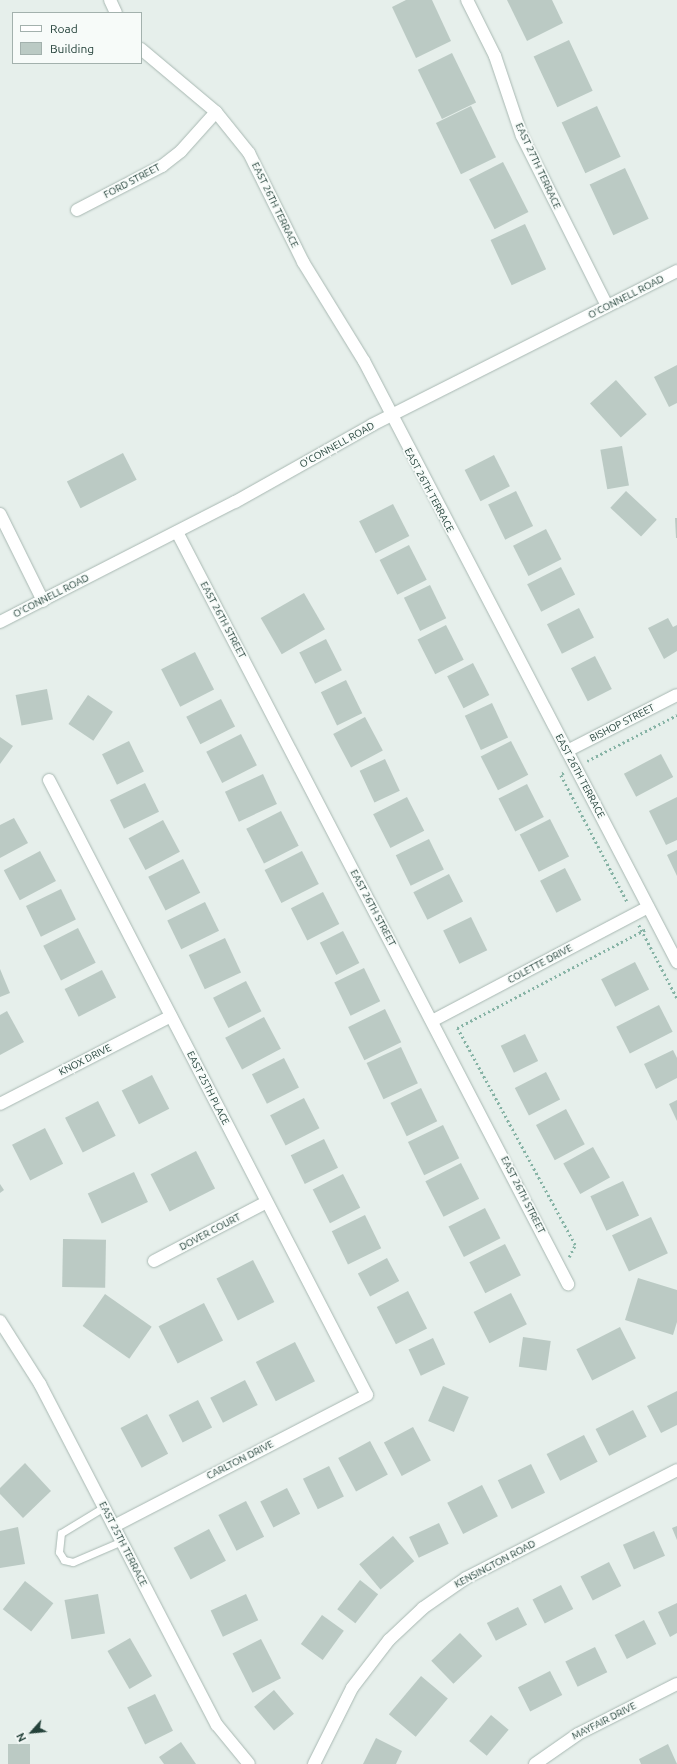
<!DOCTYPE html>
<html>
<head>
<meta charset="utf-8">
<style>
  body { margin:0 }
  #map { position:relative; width:677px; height:1764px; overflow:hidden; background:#e6efeb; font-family:Ubuntu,sans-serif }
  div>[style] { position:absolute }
  .building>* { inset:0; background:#bbcac4; transform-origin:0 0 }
  .path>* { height:2.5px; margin-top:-1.25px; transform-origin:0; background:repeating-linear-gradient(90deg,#86b3a5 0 2px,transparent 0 5px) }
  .roads { filter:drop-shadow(0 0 1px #a8b8b2) drop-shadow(0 0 1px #a8b8b2) }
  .service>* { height:7px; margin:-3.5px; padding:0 3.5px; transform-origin:3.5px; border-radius:3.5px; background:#fff }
  .minor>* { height:12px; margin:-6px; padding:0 6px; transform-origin:6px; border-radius:6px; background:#fff }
  .tertiary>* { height:12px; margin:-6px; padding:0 6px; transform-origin:6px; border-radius:6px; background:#fff }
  span { translate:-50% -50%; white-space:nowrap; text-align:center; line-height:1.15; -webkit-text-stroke:3.5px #f7fbf9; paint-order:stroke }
  .street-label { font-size:10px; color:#24423a }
  .legend { position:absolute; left:12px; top:12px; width:130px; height:52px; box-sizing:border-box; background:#f7fbf9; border:1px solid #a3b1ad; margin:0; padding:5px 7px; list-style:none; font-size:12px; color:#24423a }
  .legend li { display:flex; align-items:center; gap:8px; height:20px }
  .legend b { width:20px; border:1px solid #a3b1ad }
  .north { position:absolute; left:12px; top:1712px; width:40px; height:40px; -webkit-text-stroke:3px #f7fbf9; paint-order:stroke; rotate:243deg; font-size:11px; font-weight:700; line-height:16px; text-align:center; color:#24423a }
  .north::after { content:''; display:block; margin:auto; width:14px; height:18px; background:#24423a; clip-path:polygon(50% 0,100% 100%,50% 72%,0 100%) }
</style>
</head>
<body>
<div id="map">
  <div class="building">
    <div style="clip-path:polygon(406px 0,432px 0,451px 41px,416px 58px,392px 7px)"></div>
    <div style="clip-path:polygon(507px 0,552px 0,563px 23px,527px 41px)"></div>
    <div style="left:569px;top:40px;width:56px;height:39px;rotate:65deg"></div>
    <div style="left:452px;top:53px;width:55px;height:38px;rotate:64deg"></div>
    <div style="left:471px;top:106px;width:57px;height:39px;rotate:64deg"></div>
    <div style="left:597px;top:106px;width:56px;height:39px;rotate:65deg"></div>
    <div style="left:503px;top:162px;width:56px;height:38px;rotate:63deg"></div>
    <div style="left:625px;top:168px;width:56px;height:39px;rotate:65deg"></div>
    <div style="left:525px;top:224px;width:50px;height:38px;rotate:65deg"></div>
    <div style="clip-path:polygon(677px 365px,677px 403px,669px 407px,654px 377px)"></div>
    <div style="left:616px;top:380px;width:46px;height:35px;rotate:48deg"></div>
    <div style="left:622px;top:446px;width:40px;height:22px;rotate:80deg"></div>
    <div style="left:123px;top:453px;width:30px;height:63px;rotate:63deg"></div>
    <div style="left:494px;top:455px;width:35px;height:33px;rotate:63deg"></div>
    <div style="left:516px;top:491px;width:39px;height:31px;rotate:64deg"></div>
    <div style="left:626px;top:491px;width:42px;height:23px;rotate:43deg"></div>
    <div style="left:393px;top:504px;width:36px;height:38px;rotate:63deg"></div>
    <div style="clip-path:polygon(675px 518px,677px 518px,677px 538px,676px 538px)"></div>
    <div style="left:546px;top:529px;width:34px;height:37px;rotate:63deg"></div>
    <div style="left:409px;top:545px;width:39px;height:33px;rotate:63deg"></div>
    <div style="left:561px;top:567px;width:31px;height:38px;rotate:63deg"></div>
    <div style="left:430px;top:585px;width:37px;height:29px;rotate:64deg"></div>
    <div style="left:304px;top:593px;width:42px;height:50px;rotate:60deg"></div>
    <div style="left:579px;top:608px;width:33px;height:36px;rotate:63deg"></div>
    <div style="clip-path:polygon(668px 618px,673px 627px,677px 625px,677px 651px,664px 659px,648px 628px)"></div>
    <div style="left:446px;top:625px;width:39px;height:32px;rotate:63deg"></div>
    <div style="left:326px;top:639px;width:35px;height:30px;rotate:63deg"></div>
    <div style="left:195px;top:652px;width:42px;height:38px;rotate:63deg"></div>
    <div style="left:595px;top:656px;width:37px;height:27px;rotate:63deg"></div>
    <div style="left:473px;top:663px;width:36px;height:29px;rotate:63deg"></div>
    <div style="left:346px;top:680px;width:37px;height:28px;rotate:64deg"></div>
    <div style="left:47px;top:689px;width:31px;height:32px;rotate:79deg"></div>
    <div style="left:88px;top:695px;width:30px;height:35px;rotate:34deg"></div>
    <div style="left:221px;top:699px;width:31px;height:39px;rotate:63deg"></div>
    <div style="left:492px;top:703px;width:38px;height:30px;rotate:65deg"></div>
    <div style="left:365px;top:717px;width:38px;height:36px;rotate:62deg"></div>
    <div style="left:241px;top:734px;width:35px;height:39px;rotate:63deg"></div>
    <div style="clip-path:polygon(0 737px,13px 746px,0 764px)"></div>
    <div style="left:129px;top:741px;width:34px;height:30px;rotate:64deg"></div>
    <div style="left:511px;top:741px;width:38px;height:34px;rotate:63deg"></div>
    <div style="left:661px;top:754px;width:26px;height:42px;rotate:62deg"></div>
    <div style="left:385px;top:759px;width:35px;height:28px;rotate:65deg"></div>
    <div style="left:263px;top:774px;width:33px;height:42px;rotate:65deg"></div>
    <div style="left:145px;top:783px;width:32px;height:39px;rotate:64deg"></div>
    <div style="left:527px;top:784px;width:37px;height:32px;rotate:63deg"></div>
    <div style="left:407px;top:797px;width:38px;height:38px;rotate:63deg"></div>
    <div style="clip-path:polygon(677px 797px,677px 840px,666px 845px,649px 811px)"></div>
    <div style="left:281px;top:811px;width:39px;height:39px;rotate:63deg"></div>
    <div style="clip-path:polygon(14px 818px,28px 843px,0 858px,0 825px)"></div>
    <div style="left:550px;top:819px;width:42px;height:34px;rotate:63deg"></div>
    <div style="left:163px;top:820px;width:36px;height:39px;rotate:62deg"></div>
    <div style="left:429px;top:839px;width:34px;height:37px;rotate:64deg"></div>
    <div style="clip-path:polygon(677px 850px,677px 876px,667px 855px)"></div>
    <div style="left:40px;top:851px;width:34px;height:41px;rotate:62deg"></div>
    <div style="left:302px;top:851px;width:37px;height:42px;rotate:63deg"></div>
    <div style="left:183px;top:859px;width:38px;height:39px;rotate:63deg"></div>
    <div style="left:565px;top:868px;width:36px;height:28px;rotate:63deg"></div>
    <div style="left:449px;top:874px;width:31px;height:40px;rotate:63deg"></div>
    <div style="left:61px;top:889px;width:34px;height:39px;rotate:64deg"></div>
    <div style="left:323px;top:892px;width:36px;height:36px;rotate:63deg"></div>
    <div style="left:205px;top:902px;width:32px;height:42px;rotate:64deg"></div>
    <div style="left:471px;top:917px;width:37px;height:31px;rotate:64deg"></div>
    <div style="left:78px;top:928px;width:39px;height:39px;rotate:63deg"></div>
    <div style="left:343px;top:931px;width:36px;height:26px;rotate:63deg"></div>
    <div style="left:225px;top:938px;width:38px;height:40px;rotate:65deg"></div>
    <div style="left:635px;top:962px;width:31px;height:38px;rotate:63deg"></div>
    <div style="left:364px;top:968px;width:37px;height:33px;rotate:64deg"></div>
    <div style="clip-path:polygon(0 969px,10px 993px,0 997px)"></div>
    <div style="left:102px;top:970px;width:31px;height:42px;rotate:63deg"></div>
    <div style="left:246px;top:981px;width:34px;height:37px;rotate:63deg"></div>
    <div style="left:659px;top:1005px;width:30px;height:48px;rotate:63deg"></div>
    <div style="left:385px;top:1009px;width:37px;height:41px;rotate:64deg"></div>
    <div style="clip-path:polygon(7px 1011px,24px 1042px,0 1055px,0 1015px)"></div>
    <div style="left:264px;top:1017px;width:36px;height:44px;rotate:62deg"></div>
    <div style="left:525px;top:1034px;width:30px;height:27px;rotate:64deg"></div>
    <div style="left:401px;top:1047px;width:40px;height:38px;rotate:65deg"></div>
    <div style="clip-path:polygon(673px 1050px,677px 1058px,677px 1078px,656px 1089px,644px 1064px)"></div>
    <div style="left:284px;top:1058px;width:33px;height:36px;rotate:63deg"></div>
    <div style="left:546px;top:1072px;width:31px;height:35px;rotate:63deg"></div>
    <div style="left:152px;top:1075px;width:38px;height:34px;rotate:63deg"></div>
    <div style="left:421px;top:1088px;width:37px;height:34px;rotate:64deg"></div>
    <div style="left:304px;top:1098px;width:34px;height:38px;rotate:63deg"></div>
    <div style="clip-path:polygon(677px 1100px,677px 1121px,669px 1104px)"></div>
    <div style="left:98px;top:1101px;width:39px;height:37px;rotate:63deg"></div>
    <div style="left:566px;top:1109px;width:40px;height:34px;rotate:62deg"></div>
    <div style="left:443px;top:1125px;width:37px;height:39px;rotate:64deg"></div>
    <div style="left:45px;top:1128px;width:40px;height:37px;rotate:63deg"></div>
    <div style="left:324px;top:1139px;width:32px;height:37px;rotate:64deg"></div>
    <div style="left:593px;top:1147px;width:35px;height:34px;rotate:61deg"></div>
    <div style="left:196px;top:1151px;width:42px;height:51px;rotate:63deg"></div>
    <div style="left:461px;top:1163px;width:40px;height:40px;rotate:63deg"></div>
    <div style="left:134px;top:1172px;width:33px;height:51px;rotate:65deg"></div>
    <div style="left:343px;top:1174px;width:38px;height:34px;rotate:63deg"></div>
    <div style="left:623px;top:1181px;width:38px;height:36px;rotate:65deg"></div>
    <div style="clip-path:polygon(0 1184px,4px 1190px,0 1193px)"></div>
    <div style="left:485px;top:1208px;width:34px;height:41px;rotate:63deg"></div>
    <div style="left:365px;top:1215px;width:37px;height:37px;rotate:64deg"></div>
    <div style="left:651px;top:1217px;width:40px;height:43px;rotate:65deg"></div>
    <div style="left:63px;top:1239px;width:43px;height:48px;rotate:1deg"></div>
    <div style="left:505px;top:1244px;width:35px;height:40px;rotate:63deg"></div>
    <div style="left:387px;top:1258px;width:26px;height:33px;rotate:62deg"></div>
    <div style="left:253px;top:1260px;width:47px;height:41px;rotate:63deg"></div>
    <div style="clip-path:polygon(638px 1278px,677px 1290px,677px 1322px,673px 1335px,625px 1320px)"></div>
    <div style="left:408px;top:1291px;width:42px;height:35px;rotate:63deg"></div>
    <div style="left:511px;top:1293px;width:35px;height:42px;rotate:63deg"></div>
    <div style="left:105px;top:1294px;width:57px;height:39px;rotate:35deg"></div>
    <div style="left:204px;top:1303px;width:42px;height:51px;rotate:63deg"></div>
    <div style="left:620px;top:1327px;width:35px;height:49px;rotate:63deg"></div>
    <div style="left:523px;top:1337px;width:28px;height:30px;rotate:8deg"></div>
    <div style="left:433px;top:1338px;width:29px;height:27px;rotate:65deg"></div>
    <div style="left:295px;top:1342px;width:44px;height:44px;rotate:63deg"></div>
    <div style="left:245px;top:1380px;width:28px;height:39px;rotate:63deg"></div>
    <div style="left:443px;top:1386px;width:28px;height:38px;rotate:23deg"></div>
    <div style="clip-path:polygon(677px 1391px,677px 1425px,661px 1433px,647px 1406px)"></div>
    <div style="left:198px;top:1400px;width:31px;height:33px;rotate:63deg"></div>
    <div style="left:633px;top:1410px;width:30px;height:42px;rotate:63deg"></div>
    <div style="left:147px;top:1414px;width:45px;height:30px;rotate:62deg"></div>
    <div style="left:413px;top:1427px;width:38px;height:33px;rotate:62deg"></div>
    <div style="left:584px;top:1435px;width:30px;height:42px;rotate:63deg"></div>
    <div style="left:370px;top:1441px;width:38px;height:36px;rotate:62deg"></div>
    <div style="clip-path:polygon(25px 1463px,51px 1491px,23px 1518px,0 1494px,0 1488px)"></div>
    <div style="left:531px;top:1464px;width:32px;height:37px;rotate:64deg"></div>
    <div style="left:329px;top:1466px;width:34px;height:29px;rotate:64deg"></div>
    <div style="left:482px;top:1485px;width:35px;height:39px;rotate:63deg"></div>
    <div style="left:287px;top:1488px;width:29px;height:30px;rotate:63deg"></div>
    <div style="left:246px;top:1501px;width:40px;height:31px;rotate:63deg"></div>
    <div style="left:439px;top:1523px;width:23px;height:33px;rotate:65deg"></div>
    <div style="clip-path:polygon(677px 1526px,677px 1540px,672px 1528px)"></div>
    <div style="clip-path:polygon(18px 1527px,25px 1564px,0 1568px,0 1531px)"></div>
    <div style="left:209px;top:1529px;width:36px;height:40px;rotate:62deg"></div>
    <div style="left:654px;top:1531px;width:27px;height:34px;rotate:66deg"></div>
    <div style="left:393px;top:1536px;width:33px;height:44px;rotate:50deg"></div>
    <div style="left:609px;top:1562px;width:27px;height:32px;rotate:63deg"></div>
    <div style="left:360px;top:1580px;width:23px;height:37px;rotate:38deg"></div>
    <div style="left:25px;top:1581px;width:36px;height:36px;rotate:38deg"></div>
    <div style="left:561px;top:1585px;width:27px;height:32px;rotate:63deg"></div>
    <div style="left:98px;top:1594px;width:40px;height:34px;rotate:80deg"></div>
    <div style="left:246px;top:1594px;width:29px;height:39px;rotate:65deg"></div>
    <div style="clip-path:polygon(677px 1603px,677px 1633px,670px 1637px,658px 1612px)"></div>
    <div style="left:518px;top:1607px;width:20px;height:35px;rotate:63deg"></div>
    <div style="left:322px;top:1615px;width:27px;height:36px;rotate:36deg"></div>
    <div style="left:644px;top:1620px;width:27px;height:33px;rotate:63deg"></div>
    <div style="left:460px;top:1633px;width:32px;height:40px;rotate:46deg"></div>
    <div style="left:130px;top:1638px;width:44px;height:26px;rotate:60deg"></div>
    <div style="left:261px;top:1639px;width:44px;height:32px;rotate:63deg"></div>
    <div style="left:595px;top:1647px;width:28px;height:33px;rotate:64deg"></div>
    <div style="left:550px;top:1671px;width:27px;height:36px;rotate:63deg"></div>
    <div style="left:421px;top:1676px;width:35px;height:50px;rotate:40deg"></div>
    <div style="left:274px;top:1690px;width:31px;height:26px;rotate:50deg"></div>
    <div style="left:155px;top:1694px;width:41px;height:31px;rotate:64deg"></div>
    <div style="left:491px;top:1715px;width:23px;height:34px;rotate:40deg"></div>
    <div style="clip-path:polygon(376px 1738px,402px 1751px,396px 1764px,363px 1764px)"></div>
    <div style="clip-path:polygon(181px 1742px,196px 1764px,164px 1764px,159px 1757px)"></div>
    <div style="left:8px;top:1744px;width:22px;height:20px"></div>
    <div style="clip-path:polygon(668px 1744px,677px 1764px,641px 1764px,639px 1759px)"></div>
  </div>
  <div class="path">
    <div style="left:587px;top:761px;width:101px;rotate:-27.1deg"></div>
    <div style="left:564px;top:773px;width:4px;rotate:146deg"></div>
    <div style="left:561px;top:775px;width:144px;rotate:62.4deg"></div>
    <div style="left:639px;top:925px;width:82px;rotate:62.5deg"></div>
    <div style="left:569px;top:1257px;width:13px;rotate:-63deg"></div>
    <div style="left:575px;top:1245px;width:247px;rotate:-118.5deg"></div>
    <div style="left:457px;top:1028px;width:213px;rotate:-27.6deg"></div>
  </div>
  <div class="roads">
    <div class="service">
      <div style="left:104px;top:1507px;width:50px;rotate:148.8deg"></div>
      <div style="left:61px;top:1533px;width:19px;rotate:96deg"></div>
      <div style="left:59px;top:1552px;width:9px;rotate:58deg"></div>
      <div style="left:64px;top:1560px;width:9px;rotate:13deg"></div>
      <div style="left:73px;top:1562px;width:53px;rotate:-23.2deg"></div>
    </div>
    <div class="minor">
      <div style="left:110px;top:0;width:14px;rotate:65deg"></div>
      <div style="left:467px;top:0;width:63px;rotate:63.4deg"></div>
      <div style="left:495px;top:56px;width:84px;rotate:71.4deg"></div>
      <div style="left:522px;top:136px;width:190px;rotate:63.4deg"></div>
      <div style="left:141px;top:49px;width:98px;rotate:40deg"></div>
      <div style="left:216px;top:112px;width:53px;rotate:51.2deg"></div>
      <div style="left:249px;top:153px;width:122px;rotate:63.6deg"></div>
      <div style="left:303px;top:262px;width:116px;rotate:58.4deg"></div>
      <div style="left:364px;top:361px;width:678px;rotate:62.49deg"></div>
      <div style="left:77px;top:210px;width:96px;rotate:-27.4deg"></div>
      <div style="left:162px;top:166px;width:24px;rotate:-38deg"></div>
      <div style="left:181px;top:151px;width:52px;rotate:-48.1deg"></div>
      <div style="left:0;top:514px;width:97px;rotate:63.7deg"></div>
      <div style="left:177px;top:532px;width:848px;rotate:62.53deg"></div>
      <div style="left:567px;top:751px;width:123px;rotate:-27deg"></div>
      <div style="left:49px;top:780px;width:692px;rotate:62.66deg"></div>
      <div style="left:367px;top:1395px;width:285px;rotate:152.6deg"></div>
      <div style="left:432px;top:1021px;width:244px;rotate:-27.8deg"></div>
      <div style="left:0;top:1104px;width:192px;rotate:-27.2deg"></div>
      <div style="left:154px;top:1261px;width:127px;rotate:-27.6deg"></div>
      <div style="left:0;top:1321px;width:75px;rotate:57.6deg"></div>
      <div style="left:40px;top:1384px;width:384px;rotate:62.6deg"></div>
      <div style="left:217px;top:1725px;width:50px;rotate:50.6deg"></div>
      <div style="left:535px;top:1764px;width:52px;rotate:-34.9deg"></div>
      <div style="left:578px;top:1734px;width:111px;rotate:-26.8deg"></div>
    </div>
    <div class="tertiary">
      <div style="left:0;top:622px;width:264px;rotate:-27.1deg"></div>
      <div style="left:235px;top:502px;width:157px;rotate:-29.3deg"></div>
      <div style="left:372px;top:425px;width:342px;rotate:-26.8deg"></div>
      <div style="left:314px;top:1764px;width:85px;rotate:-63.4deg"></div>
      <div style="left:352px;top:1688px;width:61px;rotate:-52.4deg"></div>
      <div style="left:389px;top:1640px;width:47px;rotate:-43.3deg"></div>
      <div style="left:423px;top:1608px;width:52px;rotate:-34.9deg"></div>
      <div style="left:466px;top:1578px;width:237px;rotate:-27.1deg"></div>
    </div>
  </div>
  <div class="street-label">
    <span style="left:538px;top:166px;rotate:65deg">EAST 27TH TERRACE</span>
    <span style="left:132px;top:181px;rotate:-28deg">FORD STREET</span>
    <span style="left:275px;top:205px;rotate:64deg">EAST 26TH TERRACE</span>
    <span style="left:626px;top:297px;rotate:-27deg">O'CONNELL ROAD</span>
    <span style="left:337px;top:445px;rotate:-29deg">O'CONNELL ROAD</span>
    <span style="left:429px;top:490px;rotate:62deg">EAST 26TH TERRACE</span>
    <span style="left:51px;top:596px;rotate:-27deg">O'CONNELL ROAD</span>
    <span style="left:223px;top:620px;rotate:62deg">EAST 26TH STREET</span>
    <span style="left:622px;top:723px;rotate:-27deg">BISHOP STREET</span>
    <span style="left:580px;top:776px;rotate:62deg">EAST 26TH TERRACE</span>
    <span style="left:373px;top:908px;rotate:62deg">EAST 26TH STREET</span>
    <span style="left:540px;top:964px;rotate:-28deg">COLETTE DRIVE</span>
    <span style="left:85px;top:1060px;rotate:-27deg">KNOX DRIVE</span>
    <span style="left:208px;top:1088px;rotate:63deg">EAST 25TH PLACE</span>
    <span style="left:523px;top:1195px;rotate:63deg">EAST 26TH STREET</span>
    <span style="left:210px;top:1232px;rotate:-28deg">DOVER COURT</span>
    <span style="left:240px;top:1460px;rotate:-27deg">CARLTON DRIVE</span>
    <span style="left:123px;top:1544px;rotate:63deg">EAST 25TH TERRACE</span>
    <span style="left:495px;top:1564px;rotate:-28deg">KENSINGTON ROAD</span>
    <span style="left:604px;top:1721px;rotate:-27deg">MAYFAIR DRIVE</span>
  </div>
  <ul class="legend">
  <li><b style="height:5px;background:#fff"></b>Road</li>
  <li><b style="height:11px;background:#bbcac4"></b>Building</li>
  </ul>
  <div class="north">N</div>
</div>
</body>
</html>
